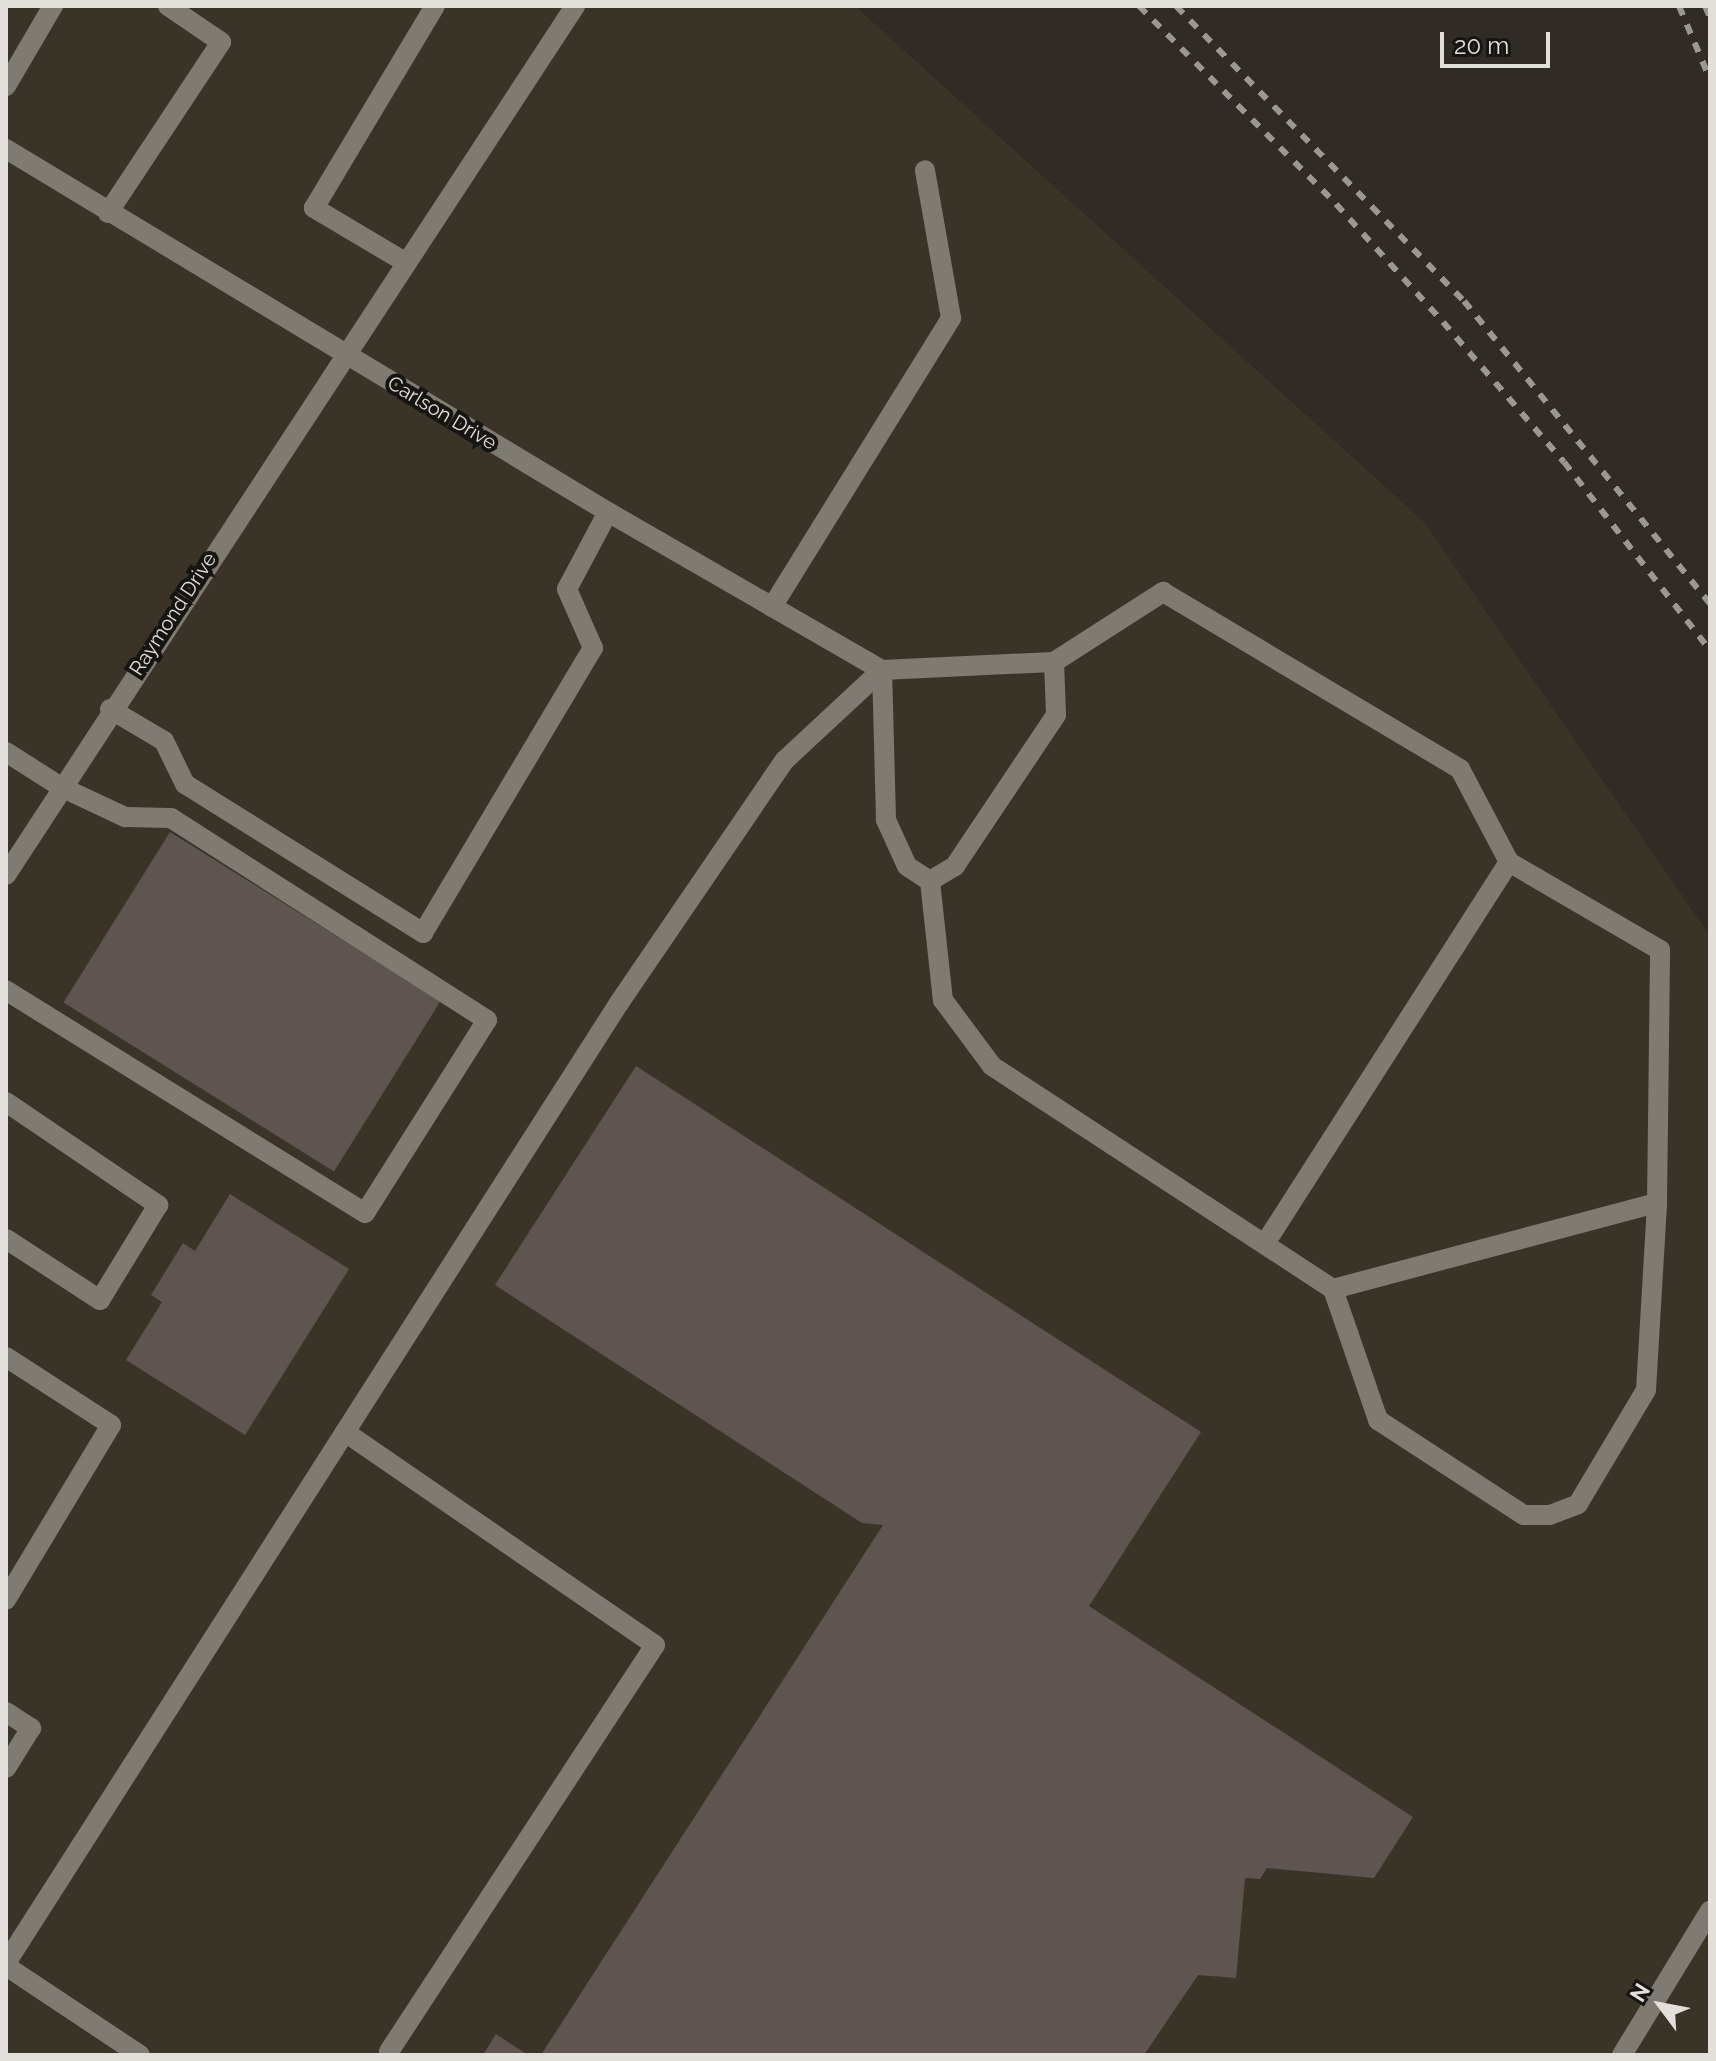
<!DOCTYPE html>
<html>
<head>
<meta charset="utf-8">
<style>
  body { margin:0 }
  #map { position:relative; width:1716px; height:2061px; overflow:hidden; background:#302c25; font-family:Raleway,sans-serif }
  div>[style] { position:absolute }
  .built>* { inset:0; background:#3a3428 }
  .building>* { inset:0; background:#5e5551; transform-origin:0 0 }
  .minor>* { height:20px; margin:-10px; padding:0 10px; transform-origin:10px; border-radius:10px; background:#7f7b73 }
  .rail>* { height:6px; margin-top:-3px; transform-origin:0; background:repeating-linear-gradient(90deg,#9b9893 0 10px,transparent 0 20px) }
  span { translate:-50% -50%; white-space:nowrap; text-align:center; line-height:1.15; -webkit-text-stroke:8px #161511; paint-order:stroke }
  .street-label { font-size:20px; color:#e3e0dc }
  .frame { position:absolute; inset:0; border:8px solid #e3e0dc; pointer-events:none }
  .north { position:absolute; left:1620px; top:1965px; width:80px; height:80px; -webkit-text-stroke:6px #161511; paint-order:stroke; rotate:302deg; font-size:22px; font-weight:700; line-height:32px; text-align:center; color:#e3e0dc }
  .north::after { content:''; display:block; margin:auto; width:28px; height:36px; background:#e3e0dc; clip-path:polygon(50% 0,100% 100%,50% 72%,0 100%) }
  .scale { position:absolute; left:1440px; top:32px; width:110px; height:36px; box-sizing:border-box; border:4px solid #e3e0dc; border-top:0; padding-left:10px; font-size:24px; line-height:28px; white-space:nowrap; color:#e3e0dc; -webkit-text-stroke:6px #161511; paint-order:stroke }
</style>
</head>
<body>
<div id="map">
  <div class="built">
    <div style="clip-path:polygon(6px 6px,855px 6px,1424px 522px,1710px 936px,1710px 2055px,6px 2055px)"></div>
  </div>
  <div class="building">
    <div style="left:170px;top:832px;width:319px;height:201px;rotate:32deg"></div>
    <div style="clip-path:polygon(636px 1066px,1201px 1432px,1089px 1606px,1413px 1817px,1374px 1878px,1267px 1868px,1260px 1879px,1245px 1878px,1236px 1978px,1198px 1975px,1144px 2055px,541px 2055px,883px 1525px,862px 1523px,495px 1285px)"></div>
    <div style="clip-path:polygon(230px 1194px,349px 1269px,245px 1435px,126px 1360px,162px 1302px,151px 1295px,183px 1243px,195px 1251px)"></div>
    <div style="clip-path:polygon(496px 2034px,528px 2055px,483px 2055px)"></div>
  </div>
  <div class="minor">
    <div style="left:6px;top:86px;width:93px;rotate:-59.6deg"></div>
    <div style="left:6px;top:149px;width:703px;rotate:31.09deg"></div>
    <div style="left:608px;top:512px;width:316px;rotate:30deg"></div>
    <div style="left:108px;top:213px;width:205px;rotate:-56.5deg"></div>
    <div style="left:221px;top:42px;width:64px;rotate:-145.8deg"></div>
    <div style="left:405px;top:262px;width:106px;rotate:-149.3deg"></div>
    <div style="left:314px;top:208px;width:235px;rotate:-59.1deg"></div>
    <div style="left:772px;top:607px;width:340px;rotate:-58.2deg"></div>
    <div style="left:951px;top:318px;width:150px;rotate:-100deg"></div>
    <div style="left:1054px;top:662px;width:130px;rotate:-32.7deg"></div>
    <div style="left:1163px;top:592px;width:346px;rotate:30.8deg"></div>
    <div style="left:1460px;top:769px;width:105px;rotate:62.2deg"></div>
    <div style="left:110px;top:709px;width:63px;rotate:30.7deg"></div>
    <div style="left:164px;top:741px;width:48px;rotate:64deg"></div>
    <div style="left:185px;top:784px;width:281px;rotate:32deg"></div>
    <div style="left:423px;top:933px;width:332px;rotate:-59.2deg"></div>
    <div style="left:593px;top:648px;width:64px;rotate:-113.8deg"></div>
    <div style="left:567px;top:589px;width:87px;rotate:-62deg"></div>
    <div style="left:6px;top:752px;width:65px;rotate:32.5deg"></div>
    <div style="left:61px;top:787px;width:71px;rotate:25.1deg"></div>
    <div style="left:125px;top:817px;width:46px;rotate:1.2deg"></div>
    <div style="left:171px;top:818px;width:375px;rotate:32.6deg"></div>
    <div style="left:487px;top:1020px;width:228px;rotate:122.3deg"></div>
    <div style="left:365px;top:1213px;width:423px;rotate:-148.2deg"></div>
    <div style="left:6px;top:875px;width:1039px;rotate:-56.78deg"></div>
    <div style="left:930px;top:881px;width:120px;rotate:83.8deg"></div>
    <div style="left:943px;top:1000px;width:82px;rotate:53.4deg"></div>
    <div style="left:992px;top:1066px;width:407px;rotate:33.2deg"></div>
    <div style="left:1333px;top:1289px;width:335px;rotate:-14.9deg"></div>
    <div style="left:1657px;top:1203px;width:253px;rotate:-89.3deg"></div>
    <div style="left:1660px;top:950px;width:175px;rotate:-149.8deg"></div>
    <div style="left:1509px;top:862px;width:453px;rotate:122.6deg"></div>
    <div style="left:6px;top:1102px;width:184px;rotate:34.1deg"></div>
    <div style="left:158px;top:1205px;width:111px;rotate:121.4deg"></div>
    <div style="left:100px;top:1300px;width:112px;rotate:-147deg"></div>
    <div style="left:1333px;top:1289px;width:139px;rotate:71deg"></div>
    <div style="left:1378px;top:1420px;width:174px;rotate:33.1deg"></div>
    <div style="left:1524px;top:1515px;width:26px"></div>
    <div style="left:1550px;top:1515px;width:30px;rotate:-21deg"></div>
    <div style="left:1578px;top:1504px;width:133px;rotate:-59.2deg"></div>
    <div style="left:1646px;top:1390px;width:187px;rotate:-86.6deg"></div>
    <div style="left:6px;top:1357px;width:125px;rotate:32.9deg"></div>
    <div style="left:111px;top:1425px;width:204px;rotate:121deg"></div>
    <div style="left:345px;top:1432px;width:376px;rotate:34.5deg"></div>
    <div style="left:655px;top:1645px;width:486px;rotate:123.2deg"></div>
    <div style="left:6px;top:1712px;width:30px;rotate:33deg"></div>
    <div style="left:31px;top:1728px;width:47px;rotate:122deg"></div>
    <div style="left:6px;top:1963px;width:1139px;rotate:-57.44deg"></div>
    <div style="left:619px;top:1003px;width:294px;rotate:-55.7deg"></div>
    <div style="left:785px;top:760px;width:132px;rotate:-42.9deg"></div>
    <div style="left:882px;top:670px;width:172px;rotate:-2.7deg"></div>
    <div style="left:1054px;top:662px;width:53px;rotate:87.8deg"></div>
    <div style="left:1056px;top:715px;width:182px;rotate:123.8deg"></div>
    <div style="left:955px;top:866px;width:29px;rotate:149deg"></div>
    <div style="left:930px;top:881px;width:27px;rotate:-147deg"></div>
    <div style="left:907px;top:866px;width:51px;rotate:-114.5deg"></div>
    <div style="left:886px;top:820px;width:150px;rotate:-91.5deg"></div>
    <div style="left:6px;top:1966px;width:161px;rotate:33.6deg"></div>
    <div style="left:1622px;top:2055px;width:169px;rotate:-58.6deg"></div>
  </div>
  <div class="rail">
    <div style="left:1139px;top:6px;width:279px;rotate:45.1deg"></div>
    <div style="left:1336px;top:204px;width:159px;rotate:47.8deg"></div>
    <div style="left:1443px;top:322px;width:185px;rotate:49.2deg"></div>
    <div style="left:1564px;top:462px;width:238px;rotate:52.2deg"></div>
    <div style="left:1176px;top:6px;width:412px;rotate:45.7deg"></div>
    <div style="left:1464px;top:301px;width:390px;rotate:50.9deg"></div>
    <div style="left:1679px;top:6px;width:79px;rotate:67deg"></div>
    <div style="left:1705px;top:6px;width:12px;rotate:66deg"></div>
  </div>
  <div class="street-label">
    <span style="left:442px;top:413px;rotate:31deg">Carlson Drive</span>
    <span style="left:173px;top:614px;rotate:-57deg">Raymond Drive</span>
  </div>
  <div class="frame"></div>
  <div class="north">N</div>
  <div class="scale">20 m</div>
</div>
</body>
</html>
